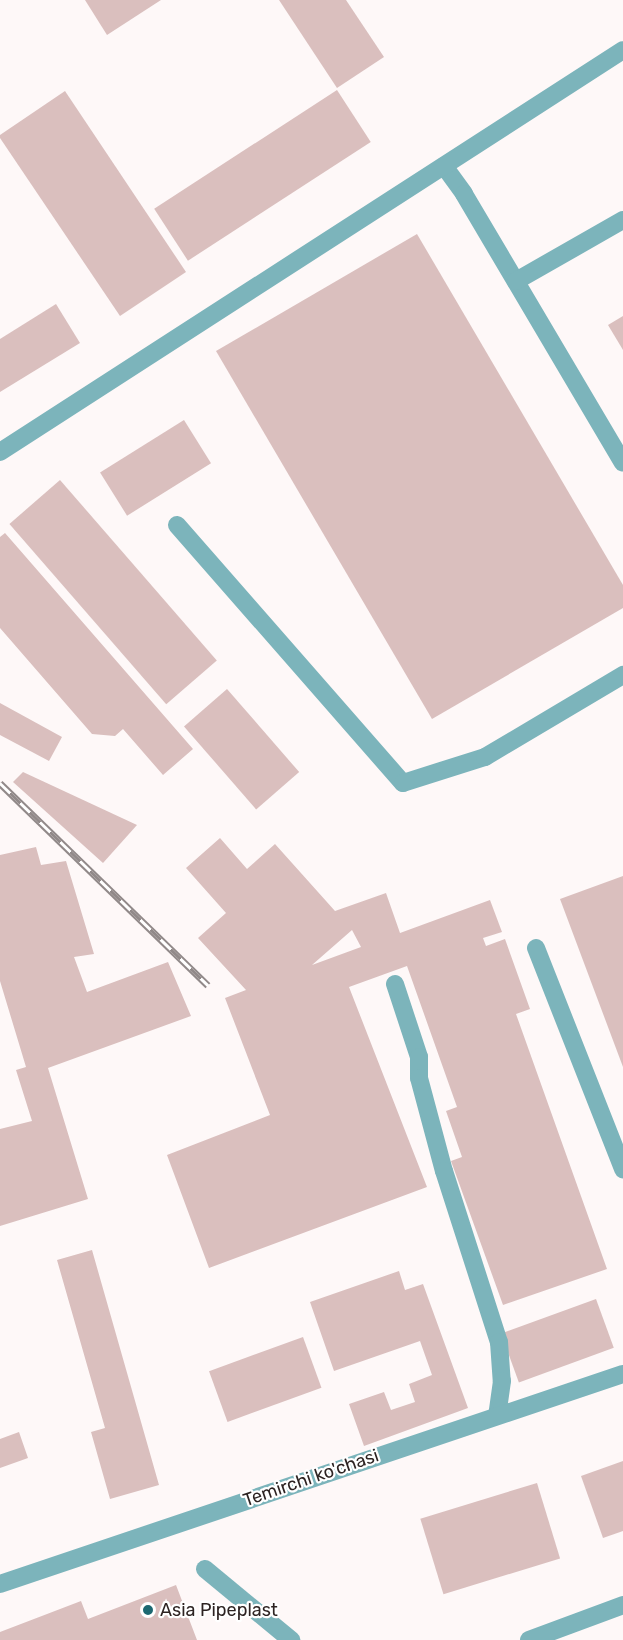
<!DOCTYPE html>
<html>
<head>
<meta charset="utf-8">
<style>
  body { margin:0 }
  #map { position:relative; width:623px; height:1640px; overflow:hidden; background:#fef8f8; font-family:Rubik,sans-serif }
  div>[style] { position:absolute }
  .building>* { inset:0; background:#dabfbe; transform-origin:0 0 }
  .minor>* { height:18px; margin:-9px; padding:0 9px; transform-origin:9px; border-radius:9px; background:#7cb4bb }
  .rail>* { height:7px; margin-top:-3.5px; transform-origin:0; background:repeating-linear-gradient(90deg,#fff 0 14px,#918989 0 28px); box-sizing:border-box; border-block:2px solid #918989 }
  .dots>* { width:16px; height:16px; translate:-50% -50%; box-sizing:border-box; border:3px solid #fff; border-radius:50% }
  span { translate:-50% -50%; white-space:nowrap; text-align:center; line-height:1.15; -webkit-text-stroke:4.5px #fff; paint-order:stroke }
  .street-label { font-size:18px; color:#2d2322 }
  .poi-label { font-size:18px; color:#2d2322 }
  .left { translate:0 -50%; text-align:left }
</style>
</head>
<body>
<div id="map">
  <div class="building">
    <div style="clip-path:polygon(85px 0,161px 0,107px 35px)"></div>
    <div style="clip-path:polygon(279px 0,346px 0,384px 57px,337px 88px)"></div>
    <div style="left:337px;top:90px;width:62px;height:218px;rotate:57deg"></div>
    <div style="clip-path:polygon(65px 91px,186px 272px,120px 316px,0 138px,0 135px)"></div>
    <div style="clip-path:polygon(417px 234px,623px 585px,623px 608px,432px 719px,216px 351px)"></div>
    <div style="clip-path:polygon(56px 304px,80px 343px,0 392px,0 339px)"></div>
    <div style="clip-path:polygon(623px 316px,623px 350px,608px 325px)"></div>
    <div style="left:184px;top:420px;width:51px;height:99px;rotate:58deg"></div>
    <div style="left:60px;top:480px;width:239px;height:67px;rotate:49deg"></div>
    <div style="clip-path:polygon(5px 533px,193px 749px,163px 775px,123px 729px,115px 736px,92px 734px,0 628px,0 537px)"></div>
    <div style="left:227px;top:689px;width:110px;height:57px;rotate:49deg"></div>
    <div style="clip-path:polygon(0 703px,62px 737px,49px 761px,0 735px)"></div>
    <div style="clip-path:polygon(23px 772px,137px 825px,103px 863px,13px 782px)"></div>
    <div style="clip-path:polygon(evenodd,220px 838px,247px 869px,275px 844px,335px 911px,386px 893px,400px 933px,490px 900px,502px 932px,483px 938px,486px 946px,505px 939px,530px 1009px,516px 1014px,607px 1269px,503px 1305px,451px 1161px,462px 1157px,446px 1111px,457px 1107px,407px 966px,349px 987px,427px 1187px,209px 1268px,167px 1155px,270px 1115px,225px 998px,246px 990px,198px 938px,226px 913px,186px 868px,220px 838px,352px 930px,361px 947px,312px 965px,352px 930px)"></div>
    <div style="clip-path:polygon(36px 847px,41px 865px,66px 861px,94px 954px,74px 957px,87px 992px,168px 962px,191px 1016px,48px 1068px,88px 1199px,0 1226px,0 1129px,32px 1121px,16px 1070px,26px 1067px,0 981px,0 855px)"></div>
    <div style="clip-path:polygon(623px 876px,623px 1067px,560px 899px)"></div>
    <div style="clip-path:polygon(92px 1250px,159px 1485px,110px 1499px,91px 1432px,105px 1428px,57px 1260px)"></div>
    <div style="clip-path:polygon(399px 1271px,405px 1290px,423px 1284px,468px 1408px,364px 1446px,349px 1404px,384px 1392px,391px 1410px,415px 1402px,409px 1384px,432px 1375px,420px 1341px,334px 1371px,310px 1302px)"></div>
    <div style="left:596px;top:1299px;width:52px;height:101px;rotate:70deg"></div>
    <div style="left:303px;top:1337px;width:54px;height:100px;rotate:70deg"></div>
    <div style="clip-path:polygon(19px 1432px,28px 1458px,0 1468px,0 1439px)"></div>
    <div style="clip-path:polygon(623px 1461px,623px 1531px,603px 1538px,581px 1476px)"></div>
    <div style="left:537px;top:1483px;width:79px;height:122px;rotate:73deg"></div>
    <div style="clip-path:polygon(176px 1585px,197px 1640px,0 1640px,0 1632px,81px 1601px,88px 1619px)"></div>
  </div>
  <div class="minor">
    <div style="left:444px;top:166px;width:34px;rotate:54deg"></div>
    <div style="left:464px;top:194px;width:312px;rotate:59.4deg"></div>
    <div style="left:516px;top:281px;width:123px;rotate:-29.7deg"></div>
    <div style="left:0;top:452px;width:741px;rotate:-32.83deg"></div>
    <div style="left:177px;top:525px;width:343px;rotate:48.8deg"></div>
    <div style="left:403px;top:783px;width:86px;rotate:-17.6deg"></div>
    <div style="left:485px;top:757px;width:161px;rotate:-30.7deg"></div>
    <div style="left:536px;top:948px;width:238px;rotate:68.5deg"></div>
    <div style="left:395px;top:984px;width:77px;rotate:71.8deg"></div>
    <div style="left:419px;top:1057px;width:21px;rotate:90deg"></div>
    <div style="left:419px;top:1078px;width:96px;rotate:75deg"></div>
    <div style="left:444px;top:1171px;width:180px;rotate:72.2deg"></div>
    <div style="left:499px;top:1342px;width:39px;rotate:86deg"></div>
    <div style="left:502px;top:1381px;width:35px;rotate:98deg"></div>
    <div style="left:205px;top:1569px;width:112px;rotate:39.5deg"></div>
    <div style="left:0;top:1584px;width:657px;rotate:-18.63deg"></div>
    <div style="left:529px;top:1640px;width:100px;rotate:-20.4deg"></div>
  </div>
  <div class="rail">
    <div style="left:0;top:783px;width:290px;rotate:44.2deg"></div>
  </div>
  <div class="dots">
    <div style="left:148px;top:1610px;background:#1c6871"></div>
  </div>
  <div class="street-label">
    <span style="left:311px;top:1478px;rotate:-19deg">Temirchi ko'chasi</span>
  </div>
  <div class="poi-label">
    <span class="left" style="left:160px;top:1610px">Asia Pipeplast</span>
  </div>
</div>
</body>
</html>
